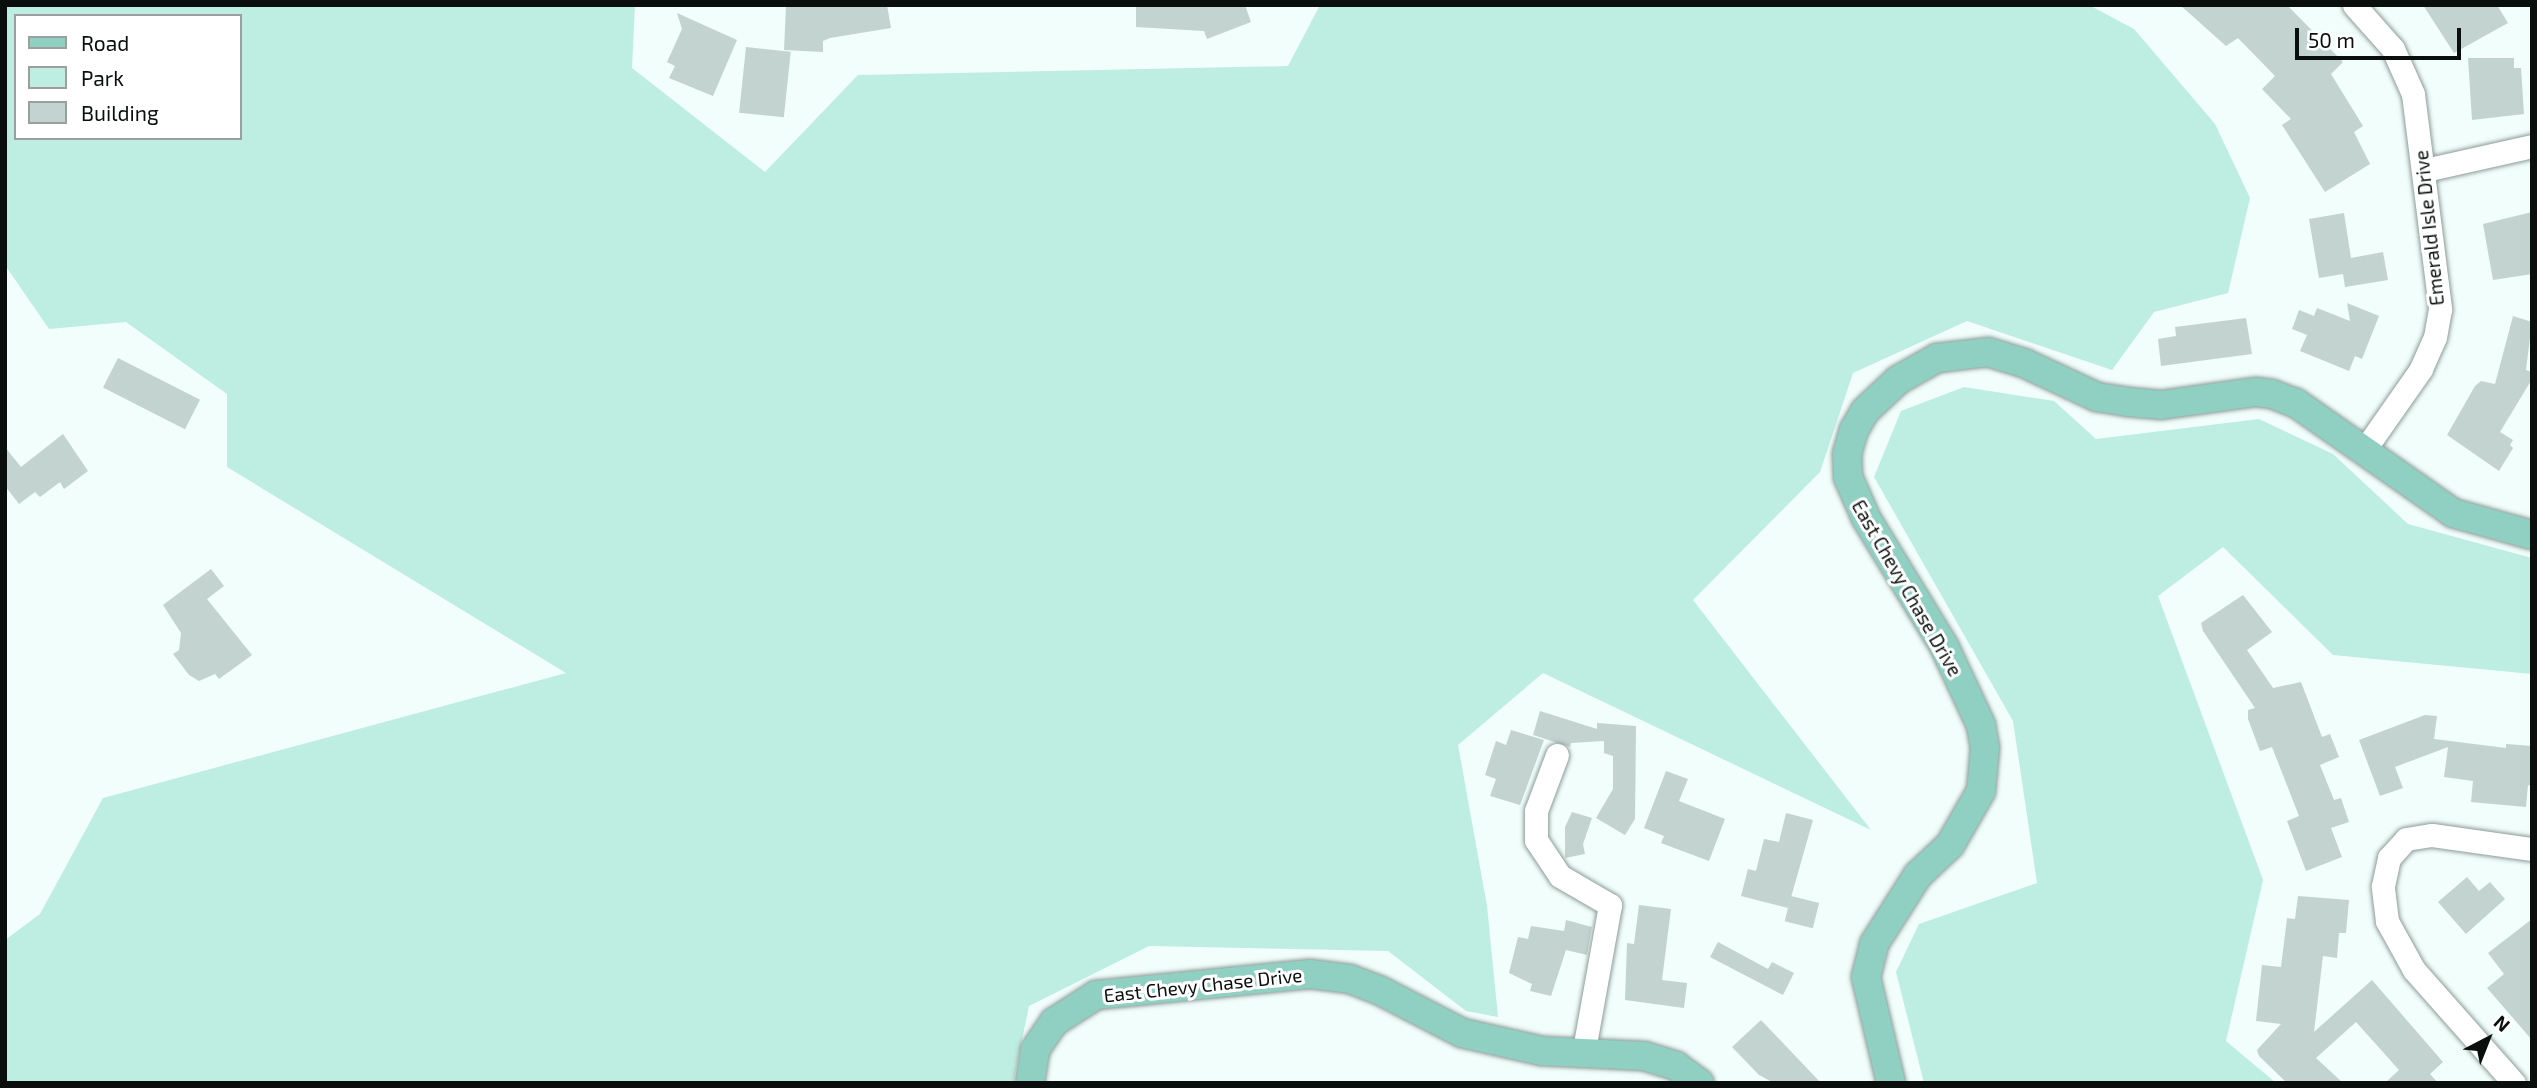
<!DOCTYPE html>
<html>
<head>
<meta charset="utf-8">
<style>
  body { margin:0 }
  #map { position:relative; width:2537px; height:1088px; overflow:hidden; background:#f1fefb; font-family:"Exo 2",sans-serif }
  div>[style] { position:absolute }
  .green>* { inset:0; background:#beede1 }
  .building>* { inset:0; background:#c3d3cf; transform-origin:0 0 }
  .roads { filter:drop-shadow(0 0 2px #8d9c98) drop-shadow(0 0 2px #8d9c98) }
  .minor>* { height:23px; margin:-11.5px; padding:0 11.5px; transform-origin:11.5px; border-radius:11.5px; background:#fff }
  .major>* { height:28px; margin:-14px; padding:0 14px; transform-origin:14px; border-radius:14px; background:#8fd0c3 }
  span { translate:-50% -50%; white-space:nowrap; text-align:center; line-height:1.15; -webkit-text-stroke:6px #fff; paint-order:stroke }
  .street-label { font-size:19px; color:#0a0f0e }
  .frame { position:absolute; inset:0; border:7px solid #0a0f0e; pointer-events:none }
  .legend { position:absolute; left:14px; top:14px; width:228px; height:126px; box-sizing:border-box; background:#fff; border:2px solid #9d9f9f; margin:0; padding:9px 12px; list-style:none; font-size:21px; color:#0a0f0e }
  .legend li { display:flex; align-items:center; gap:14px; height:35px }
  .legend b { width:35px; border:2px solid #9d9f9f }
  .north { position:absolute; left:2453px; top:1004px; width:70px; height:70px; -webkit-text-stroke:5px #fff; paint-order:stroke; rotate:42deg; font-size:19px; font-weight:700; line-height:28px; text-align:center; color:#0a0f0e }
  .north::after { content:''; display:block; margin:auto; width:24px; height:32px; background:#0a0f0e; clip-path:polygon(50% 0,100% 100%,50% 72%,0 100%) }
  .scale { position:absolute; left:2295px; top:28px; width:166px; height:32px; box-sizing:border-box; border:4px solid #0a0f0e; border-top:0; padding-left:9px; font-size:21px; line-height:24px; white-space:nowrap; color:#0a0f0e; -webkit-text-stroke:5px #fff; paint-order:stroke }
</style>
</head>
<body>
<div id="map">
  <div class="green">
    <div style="clip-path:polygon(evenodd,5px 5px,635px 5px,632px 68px,765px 172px,858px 75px,1288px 66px,1320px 5px,2089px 5px,2134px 29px,2215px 124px,2250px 198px,2228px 293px,2154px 312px,2112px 370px,1967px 321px,1853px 373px,1820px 472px,1693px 600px,1871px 830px,1543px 673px,1458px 745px,1487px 906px,1498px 1017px,1466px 1011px,1388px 951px,1149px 946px,1029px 1006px,1013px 1083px,5px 1083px,5px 940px,40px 914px,103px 798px,566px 673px,227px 467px,227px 394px,126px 322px,49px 329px,5px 265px,5px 5px,16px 16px,240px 16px,240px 138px,16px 138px,16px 16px)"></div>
    <div style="clip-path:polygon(1964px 387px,2054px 401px,2096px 439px,2259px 419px,2333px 454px,2408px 524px,2532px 558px,2532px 674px,2333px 655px,2223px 547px,2158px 596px,2263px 880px,2226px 1041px,2276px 1083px,1924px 1083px,1896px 972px,1919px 924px,2037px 883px,2013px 721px,1874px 477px,1901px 411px)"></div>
  </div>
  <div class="building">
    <div style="clip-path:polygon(786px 5px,887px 5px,891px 28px,830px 38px,823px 41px,823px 52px,784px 50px)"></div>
    <div style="clip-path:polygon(1136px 5px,1245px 5px,1251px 22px,1207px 39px,1204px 31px,1136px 27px)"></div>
    <div style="clip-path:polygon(2180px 5px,2287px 5px,2343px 62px,2331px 74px,2363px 126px,2354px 132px,2370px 164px,2325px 192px,2282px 125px,2291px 119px,2262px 89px,2275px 76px,2238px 38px,2226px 46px)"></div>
    <div style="clip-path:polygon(2423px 5px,2497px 5px,2508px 23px,2454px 53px)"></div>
    <div style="clip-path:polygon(677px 13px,737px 40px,713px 96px,669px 78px,675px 66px,667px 62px,682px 29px)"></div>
    <div style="left:746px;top:47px;width:45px;height:66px;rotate:6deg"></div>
    <div style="clip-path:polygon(2468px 58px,2514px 58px,2514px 68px,2521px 68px,2524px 114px,2472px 120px)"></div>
    <div style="clip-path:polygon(2532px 212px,2532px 274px,2493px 280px,2483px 224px)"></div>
    <div style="clip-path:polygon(2344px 213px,2351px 258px,2383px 252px,2388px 280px,2345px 287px,2343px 274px,2319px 278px,2309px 219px)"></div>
    <div style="clip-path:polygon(2347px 303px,2379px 316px,2362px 359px,2355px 356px,2349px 371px,2300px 351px,2307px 335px,2292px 329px,2299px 310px,2314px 316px,2317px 308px,2350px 321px)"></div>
    <div style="clip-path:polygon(2513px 316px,2532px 322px,2526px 370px,2532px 372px,2532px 379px,2500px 432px,2513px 440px,2510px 445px,2513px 448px,2499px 471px,2447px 435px,2475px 386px,2481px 381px,2495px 384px)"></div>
    <div style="clip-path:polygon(2246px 318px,2252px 354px,2161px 366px,2158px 339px,2176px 336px,2175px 327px)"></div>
    <div style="left:118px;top:358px;width:92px;height:33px;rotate:27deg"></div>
    <div style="clip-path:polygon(63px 434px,88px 471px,64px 489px,60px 482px,40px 497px,35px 492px,19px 504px,5px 486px,5px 447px,21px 467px)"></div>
    <div style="clip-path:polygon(211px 569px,224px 586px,207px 599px,252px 655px,219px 679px,215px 674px,199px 681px,189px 675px,173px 654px,179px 650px,181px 633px,163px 605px)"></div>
    <div style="clip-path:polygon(2243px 595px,2272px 632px,2247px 650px,2273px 688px,2301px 682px,2322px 737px,2330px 734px,2339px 757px,2320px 765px,2334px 800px,2341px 798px,2349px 822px,2331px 828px,2342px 857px,2306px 871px,2287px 821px,2299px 816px,2272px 747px,2260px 751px,2248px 719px,2248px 710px,2255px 708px,2203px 631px,2201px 623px)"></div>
    <div style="clip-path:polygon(1540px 711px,1597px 729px,1597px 723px,1636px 726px,1635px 819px,1625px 835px,1596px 818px,1613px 789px,1613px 756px,1604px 753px,1604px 741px,1571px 743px,1570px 747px,1533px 735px)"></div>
    <div style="clip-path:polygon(2425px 715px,2437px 716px,2434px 739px,2506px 748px,2506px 744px,2532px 746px,2532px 786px,2528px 785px,2526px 807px,2471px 802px,2473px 781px,2444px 777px,2448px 747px,2395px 767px,2403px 788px,2380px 796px,2359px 740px)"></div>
    <div style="clip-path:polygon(1511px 730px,1544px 740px,1520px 805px,1490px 796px,1496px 779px,1485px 775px,1496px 741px,1506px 745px)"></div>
    <div style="clip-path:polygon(1666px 771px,1688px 779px,1679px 801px,1725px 819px,1709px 861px,1661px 843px,1664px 836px,1644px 828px)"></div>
    <div style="clip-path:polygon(1572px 812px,1592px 818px,1583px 844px,1585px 854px,1565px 858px,1565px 827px)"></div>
    <div style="clip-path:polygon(1786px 813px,1813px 820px,1788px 908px,1741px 896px,1748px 869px,1756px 871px,1764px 839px,1779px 842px)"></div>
    <div style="clip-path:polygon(2467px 877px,2479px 891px,2490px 882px,2505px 899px,2466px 934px,2438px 902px)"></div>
    <div style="left:1791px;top:896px;width:29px;height:26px;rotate:14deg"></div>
    <div style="clip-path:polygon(2298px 896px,2349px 900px,2346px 933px,2339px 933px,2337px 958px,2323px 956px,2314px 1032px,2372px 980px,2443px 1062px,2430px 1074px,2438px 1083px,2385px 1083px,2399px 1070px,2356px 1022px,2316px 1058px,2343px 1083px,2287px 1083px,2259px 1056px,2257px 1050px,2281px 1024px,2256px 1021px,2262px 965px,2281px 967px,2287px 918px,2295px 919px)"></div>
    <div style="clip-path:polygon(1639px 905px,1671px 909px,1662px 980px,1687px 983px,1684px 1008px,1625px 1000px,1627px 943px,1634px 944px)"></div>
    <div style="clip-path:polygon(2532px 919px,2532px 1040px,2487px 988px,2504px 974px,2488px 953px)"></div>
    <div style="clip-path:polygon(1566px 920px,1592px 927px,1587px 955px,1566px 950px,1551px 996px,1530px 991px,1532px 984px,1509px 973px,1518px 937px,1528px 939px,1531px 926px,1564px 931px)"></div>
    <div style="clip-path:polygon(1718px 942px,1768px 969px,1772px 962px,1794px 973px,1783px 995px,1710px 957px)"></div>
    <div style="clip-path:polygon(1761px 1020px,1821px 1083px,1774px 1083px,1759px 1075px,1732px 1047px)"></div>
  </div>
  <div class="roads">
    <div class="minor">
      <div style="left:2354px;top:5px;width:59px;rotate:48.4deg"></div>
      <div style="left:2393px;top:49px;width:49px;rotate:66deg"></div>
      <div style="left:2413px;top:94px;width:217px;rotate:82.8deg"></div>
      <div style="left:2440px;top:309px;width:28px;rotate:100deg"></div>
      <div style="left:2435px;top:337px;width:35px;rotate:114deg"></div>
      <div style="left:2421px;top:369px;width:98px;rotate:125deg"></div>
      <div style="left:2425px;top:170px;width:110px;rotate:-12.6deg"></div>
      <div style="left:1557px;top:755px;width:60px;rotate:110.6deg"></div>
      <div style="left:1536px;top:811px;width:29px;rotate:90deg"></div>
      <div style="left:1536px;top:840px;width:43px;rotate:56.3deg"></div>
      <div style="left:1560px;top:876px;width:58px;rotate:30.1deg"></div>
      <div style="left:1610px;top:905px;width:152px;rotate:100.2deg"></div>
      <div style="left:2514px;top:1083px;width:151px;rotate:-131.5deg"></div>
      <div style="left:2414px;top:970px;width:56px;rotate:-118.9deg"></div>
      <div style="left:2387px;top:921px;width:35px;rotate:-97deg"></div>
      <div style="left:2383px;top:886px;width:29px;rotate:-78deg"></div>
      <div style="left:2389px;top:858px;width:25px;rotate:-48deg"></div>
      <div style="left:2406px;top:839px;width:26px;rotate:-9deg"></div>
      <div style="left:2432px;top:835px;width:101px;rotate:8deg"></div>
    </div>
    <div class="major">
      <div style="left:1030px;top:1083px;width:33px;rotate:-81deg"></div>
      <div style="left:1035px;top:1050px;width:34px;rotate:-56deg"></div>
      <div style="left:1054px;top:1022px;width:50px;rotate:-32.7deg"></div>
      <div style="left:1096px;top:995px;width:215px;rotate:-5.6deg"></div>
      <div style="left:1310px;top:974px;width:40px;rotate:7.1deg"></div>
      <div style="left:1350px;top:979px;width:31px;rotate:21deg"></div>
      <div style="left:1379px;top:990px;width:93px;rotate:27.4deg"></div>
      <div style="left:1462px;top:1033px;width:82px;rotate:12.7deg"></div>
      <div style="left:1542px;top:1051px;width:102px;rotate:2.8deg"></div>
      <div style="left:1644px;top:1056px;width:34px;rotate:17deg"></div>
      <div style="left:1676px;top:1066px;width:29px;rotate:36deg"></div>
      <div style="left:1891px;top:1083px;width:109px;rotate:-103.3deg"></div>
      <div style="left:1866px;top:977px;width:34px;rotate:-76deg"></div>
      <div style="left:1874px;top:944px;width:82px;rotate:-57.5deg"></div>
      <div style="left:1918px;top:875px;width:44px;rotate:-43.2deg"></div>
      <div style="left:1950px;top:845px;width:62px;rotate:-60.1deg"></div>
      <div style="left:1981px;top:791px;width:43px;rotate:-84.7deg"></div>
      <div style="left:1985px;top:748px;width:23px;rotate:-100deg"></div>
      <div style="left:1981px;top:725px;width:87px;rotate:-115.1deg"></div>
      <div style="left:1944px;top:646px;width:150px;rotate:-121.4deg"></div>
      <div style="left:1866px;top:518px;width:45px;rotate:-113.7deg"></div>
      <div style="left:1848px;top:477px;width:23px;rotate:-92deg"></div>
      <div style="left:1847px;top:454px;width:25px;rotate:-74deg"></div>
      <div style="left:1854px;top:430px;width:22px;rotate:-60deg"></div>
      <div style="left:1865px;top:411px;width:45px;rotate:-43.2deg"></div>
      <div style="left:1898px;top:380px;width:45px;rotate:-29.4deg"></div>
      <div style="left:1937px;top:358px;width:51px;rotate:-6.7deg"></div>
      <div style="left:1988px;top:352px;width:38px;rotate:17deg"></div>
      <div style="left:2024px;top:363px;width:81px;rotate:25deg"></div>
      <div style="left:2097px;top:397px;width:31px;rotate:9deg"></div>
      <div style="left:2128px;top:402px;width:33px;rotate:5deg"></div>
      <div style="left:2161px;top:405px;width:96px;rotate:-7.8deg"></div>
      <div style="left:2256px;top:392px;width:16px;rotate:7deg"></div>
      <div style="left:2272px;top:394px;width:26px;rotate:21deg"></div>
      <div style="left:2296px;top:403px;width:192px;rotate:35deg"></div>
      <div style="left:2453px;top:513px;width:82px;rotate:15.6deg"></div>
    </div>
  </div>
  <div class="street-label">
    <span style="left:2429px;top:228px;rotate:-96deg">Emerald Isle Drive</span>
    <span style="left:1907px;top:588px;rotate:60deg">East Chevy Chase Drive</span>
    <span style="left:1203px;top:985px;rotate:-6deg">East Chevy Chase Drive</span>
  </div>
  <div class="frame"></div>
  <ul class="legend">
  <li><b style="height:9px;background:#8fd0c3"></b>Road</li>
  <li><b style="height:19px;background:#beede1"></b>Park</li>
  <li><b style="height:19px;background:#c3d3cf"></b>Building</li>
  </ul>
  <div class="north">N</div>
  <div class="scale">50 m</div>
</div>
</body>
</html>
